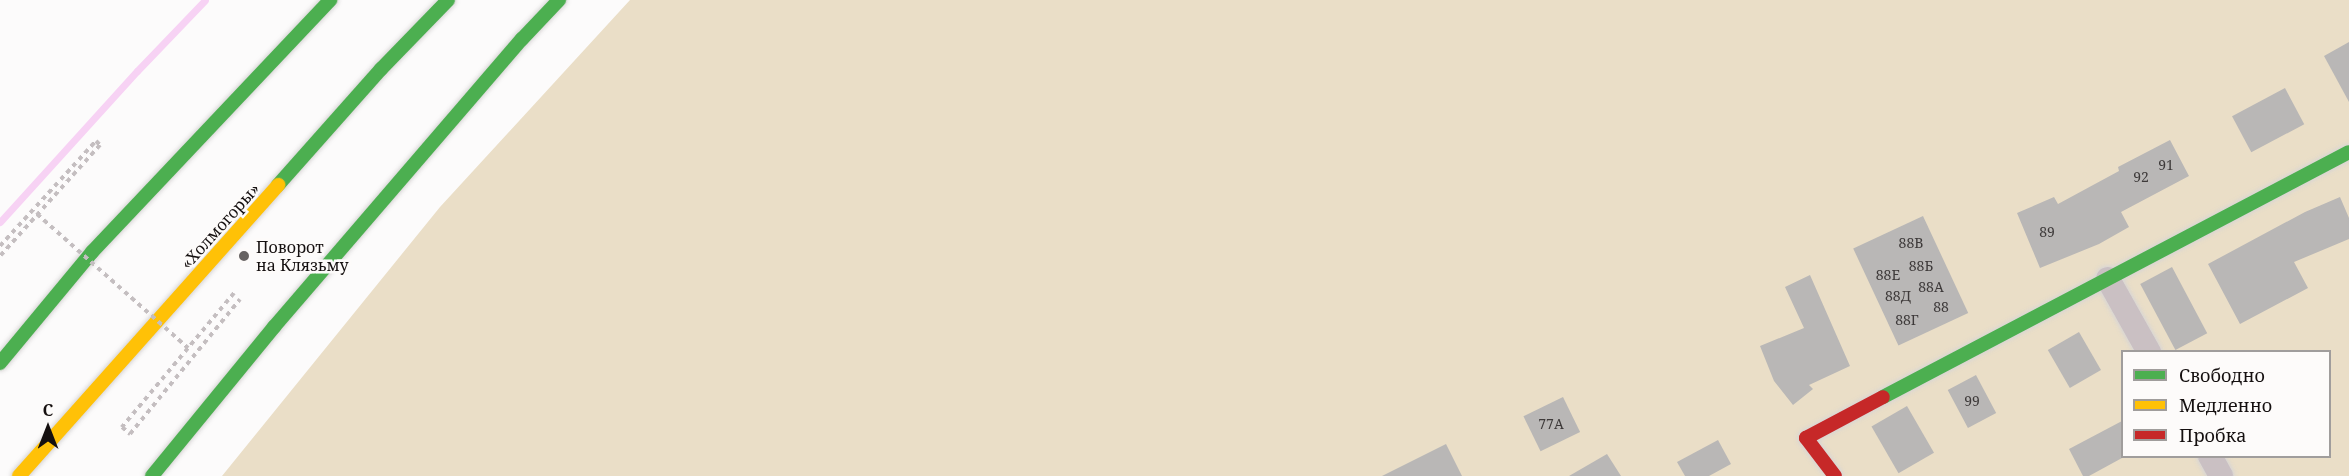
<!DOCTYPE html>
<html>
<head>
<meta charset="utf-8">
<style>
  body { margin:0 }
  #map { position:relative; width:2349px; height:476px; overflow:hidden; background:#fcfbfb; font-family:"Noto Serif",serif }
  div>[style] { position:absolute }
  .green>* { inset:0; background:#eadec7 }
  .stream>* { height:7px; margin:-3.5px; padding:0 3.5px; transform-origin:3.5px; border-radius:3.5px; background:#f7d2f4 }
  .building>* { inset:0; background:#b9b7b6; transform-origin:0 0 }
  .path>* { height:4px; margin-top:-2px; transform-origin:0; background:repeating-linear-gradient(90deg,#c4bec0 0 4.5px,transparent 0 9px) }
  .roads { filter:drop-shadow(0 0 2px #d7d5d5) drop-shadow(0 0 2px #d7d5d5) }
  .street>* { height:24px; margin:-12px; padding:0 12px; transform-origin:12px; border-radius:12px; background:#cac0c3 }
  .fast>* { height:14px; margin:-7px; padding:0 7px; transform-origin:7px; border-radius:7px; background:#4caf50 }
  .slow>* { height:14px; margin:-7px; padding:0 7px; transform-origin:7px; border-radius:7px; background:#ffc107 }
  .jam>* { height:14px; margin:-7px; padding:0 7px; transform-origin:7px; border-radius:7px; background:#c62828 }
  .path-bridge>* { height:4px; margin-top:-2px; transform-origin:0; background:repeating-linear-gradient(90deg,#c4bec0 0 4.5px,transparent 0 9px) }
  .dots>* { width:16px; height:16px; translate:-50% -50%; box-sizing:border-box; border:3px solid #fdfbfa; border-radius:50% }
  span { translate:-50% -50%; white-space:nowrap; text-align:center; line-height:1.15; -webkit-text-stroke:5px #fdfbfa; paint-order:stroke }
  .number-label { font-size:14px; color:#3e3a3a }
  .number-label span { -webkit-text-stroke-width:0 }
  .street-label { font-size:16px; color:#151010 }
  .poi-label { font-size:16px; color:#151010 }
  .left { translate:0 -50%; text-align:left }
  .legend { position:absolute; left:2121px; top:350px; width:210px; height:108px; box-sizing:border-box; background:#fdfbfa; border:2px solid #a09d9c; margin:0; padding:8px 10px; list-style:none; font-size:18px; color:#151010 }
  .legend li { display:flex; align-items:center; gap:12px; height:30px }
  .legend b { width:30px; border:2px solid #a09d9c }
  .north { position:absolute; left:18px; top:398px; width:60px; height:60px; -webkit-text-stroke:4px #fdfbfa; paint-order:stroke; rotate:0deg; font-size:16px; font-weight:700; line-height:24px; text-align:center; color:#151010 }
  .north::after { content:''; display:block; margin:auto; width:21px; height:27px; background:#151010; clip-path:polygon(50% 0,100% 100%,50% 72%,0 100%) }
</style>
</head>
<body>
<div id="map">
  <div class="green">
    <div style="clip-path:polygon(evenodd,630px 0,2349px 0,2349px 476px,222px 476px,440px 207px,630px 0,2122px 352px,2330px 352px,2330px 456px,2122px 456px,2122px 352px)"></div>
  </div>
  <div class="stream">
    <div style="left:0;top:222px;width:204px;rotate:-47.8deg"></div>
    <div style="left:137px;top:71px;width:98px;rotate:-46.2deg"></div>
  </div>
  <div class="building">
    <div style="clip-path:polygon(2349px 42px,2349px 102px,2324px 56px)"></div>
    <div style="left:2285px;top:88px;width:41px;height:60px;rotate:62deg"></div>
    <div style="clip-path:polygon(2170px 140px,2189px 176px,2121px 212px,2129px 227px,2099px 244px,2040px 268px,2017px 213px,2054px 197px,2058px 204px,2119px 171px,2118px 167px)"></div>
    <div style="clip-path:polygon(2340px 197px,2349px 218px,2349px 239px,2294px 262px,2308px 288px,2240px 324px,2208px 264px,2305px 212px)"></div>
    <div style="left:1923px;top:216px;width:107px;height:77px;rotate:65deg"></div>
    <div style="left:2172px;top:267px;width:75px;height:36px;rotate:62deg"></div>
    <div style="clip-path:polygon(1810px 275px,1850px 366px,1809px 385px,1813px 389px,1793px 405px,1774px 381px,1760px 346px,1804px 328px,1785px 287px)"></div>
    <div style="left:2079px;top:332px;width:44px;height:36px;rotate:60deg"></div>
    <div style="left:1976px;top:375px;width:43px;height:32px;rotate:62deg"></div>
    <div style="left:1563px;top:397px;width:39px;height:44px;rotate:64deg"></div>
    <div style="left:1907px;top:406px;width:54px;height:41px;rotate:60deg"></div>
    <div style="clip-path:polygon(2122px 421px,2122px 458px,2089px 476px,2083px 476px,2069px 449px)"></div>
    <div style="clip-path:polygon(1718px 440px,1731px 464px,1709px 476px,1685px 476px,1677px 462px)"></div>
    <div style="clip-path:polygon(1446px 444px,1462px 476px,1382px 476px)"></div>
    <div style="clip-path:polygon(1607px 454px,1621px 476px,1569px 476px)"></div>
  </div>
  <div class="path">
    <div style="left:0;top:246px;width:142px;rotate:-47.6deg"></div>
    <div style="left:96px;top:141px;width:6px;rotate:45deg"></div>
    <div style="left:100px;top:145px;width:149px;rotate:132deg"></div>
    <div style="left:234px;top:293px;width:175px;rotate:129.9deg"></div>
    <div style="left:122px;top:427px;width:11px;rotate:41deg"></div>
    <div style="left:130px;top:434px;width:174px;rotate:-50.8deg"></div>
  </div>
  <div class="roads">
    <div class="street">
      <div style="left:2108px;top:279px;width:84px;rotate:60.7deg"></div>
      <div style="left:2210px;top:456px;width:23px;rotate:61deg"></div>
    </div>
    <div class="fast">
      <div style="left:278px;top:185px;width:155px;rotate:-48.4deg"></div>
      <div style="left:381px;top:69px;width:96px;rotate:-45.8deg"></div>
      <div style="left:0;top:363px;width:144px;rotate:-50.3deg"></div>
      <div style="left:92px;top:252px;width:347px;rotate:-46.6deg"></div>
      <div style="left:1883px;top:397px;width:526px;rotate:-27.73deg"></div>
      <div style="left:152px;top:476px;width:193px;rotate:-50.7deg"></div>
      <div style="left:274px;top:327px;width:380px;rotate:-49.3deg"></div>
      <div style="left:522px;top:39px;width:54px;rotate:-46.5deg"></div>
    </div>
    <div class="slow">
      <div style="left:19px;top:476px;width:390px;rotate:-48.3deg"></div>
    </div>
    <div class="jam">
      <div style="left:1835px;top:476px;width:48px;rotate:-127.3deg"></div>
      <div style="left:1806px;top:438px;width:87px;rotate:-28deg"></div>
    </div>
  </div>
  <div class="path-bridge">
    <div style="left:37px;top:214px;width:202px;rotate:41.6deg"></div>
  </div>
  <div class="dots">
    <div style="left:244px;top:256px;background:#666262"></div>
  </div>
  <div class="number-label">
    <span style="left:2166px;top:165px">91</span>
    <span style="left:2141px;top:177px">92</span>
    <span style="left:2047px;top:232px">89</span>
    <span style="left:1911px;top:243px">88В</span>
    <span style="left:1921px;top:266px">88Б</span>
    <span style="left:1888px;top:275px">88Е</span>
    <span style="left:1931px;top:287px">88А</span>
    <span style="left:1898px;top:296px">88Д</span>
    <span style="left:1941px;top:307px">88</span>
    <span style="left:1907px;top:320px">88Г</span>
    <span style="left:1972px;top:401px">99</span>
    <span style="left:1551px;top:424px">77А</span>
  </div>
  <div class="street-label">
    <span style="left:220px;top:226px;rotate:-48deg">«Холмогоры»</span>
  </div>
  <div class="poi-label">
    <span class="left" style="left:256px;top:256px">Поворот<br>на Клязьму</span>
  </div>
  <ul class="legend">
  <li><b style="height:8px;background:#4caf50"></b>Свободно</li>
  <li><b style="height:8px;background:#ffc107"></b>Медленно</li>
  <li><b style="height:8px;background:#c62828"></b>Пробка</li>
  </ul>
  <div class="north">С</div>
</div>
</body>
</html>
